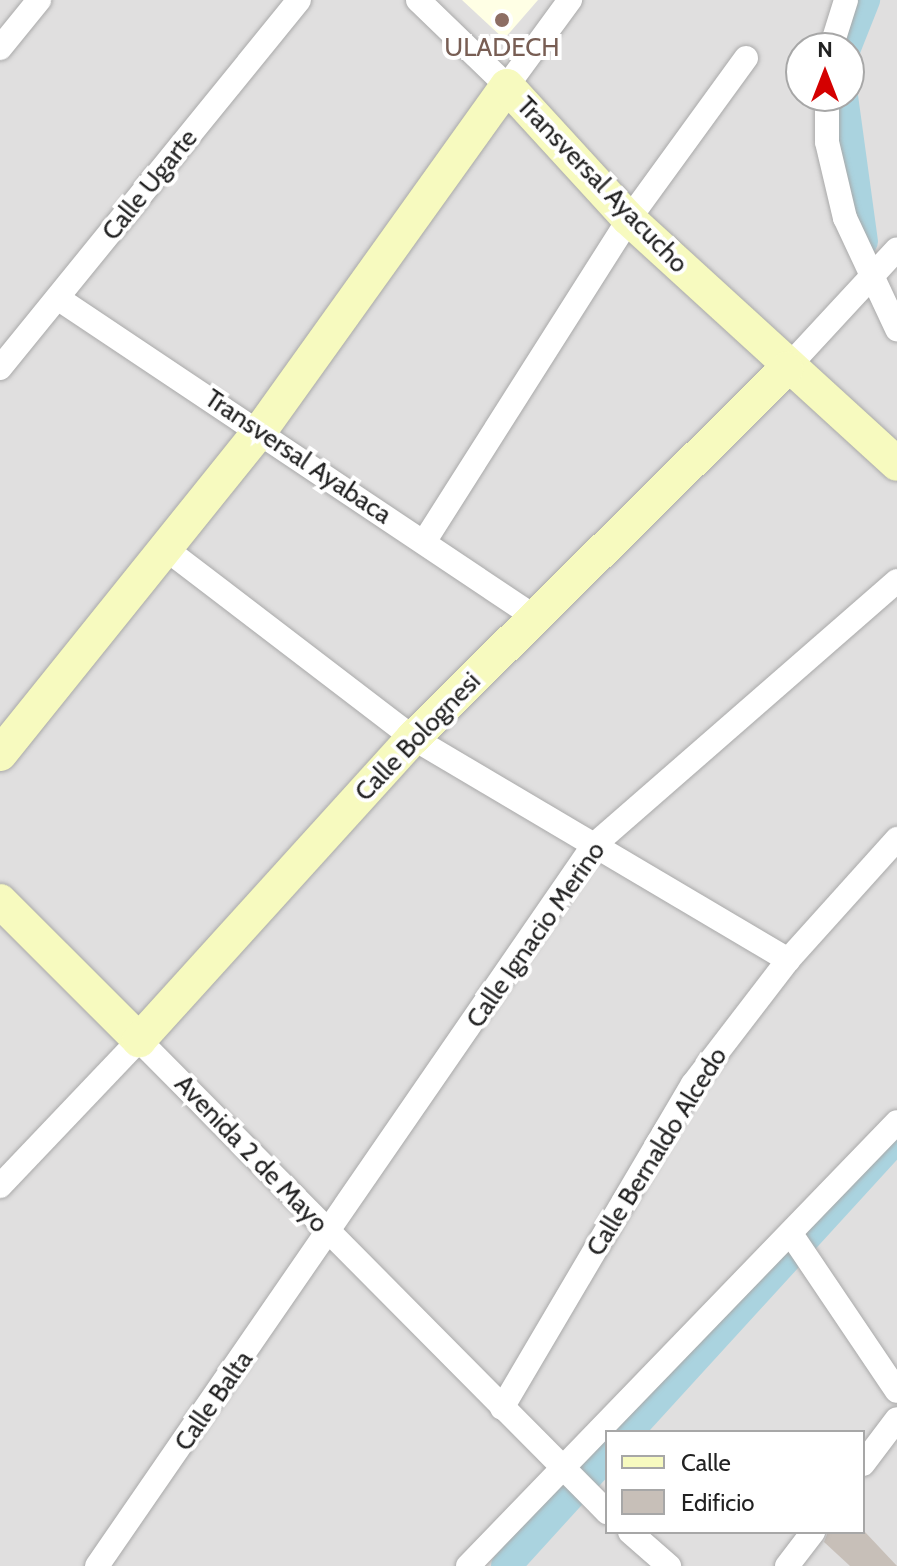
<!DOCTYPE html>
<html>
<head>
<meta charset="utf-8">
<style>
  body { margin:0 }
  #map { position:relative; width:897px; height:1566px; overflow:hidden; background:#f2efe9; font-family:Cabin,sans-serif }
  div>[style] { position:absolute }
  .residential>* { inset:0; background:#e0dfdf }
  .education>* { inset:0; background:#ffffe5 }
  .canal>* { height:30px; margin:-15px; padding:0 15px; transform-origin:15px; border-radius:15px; background:#aad3df }
  .building>* { inset:0; background:#c7bfb8 }
  .roads { filter:drop-shadow(0 0 2px #a9a9a9) drop-shadow(0 0 2px #a9a9a9) }
  .street>* { height:24px; margin:-12px; padding:0 12px; transform-origin:12px; border-radius:12px; background:#fff }
  .secondary>* { height:34px; margin:-17px; padding:0 17px; transform-origin:17px; border-radius:17px; background:#f7fabf }
  .dots>* { width:22px; height:22px; translate:-50% -50%; box-sizing:border-box; border:4px solid #fff; border-radius:50% }
  span { translate:-50% -50%; white-space:nowrap; text-align:center; line-height:1.15; -webkit-text-stroke:8px #fff; paint-order:stroke }
  .education-label { font-size:26px; color:#785e54 }
  .street-label { font-size:26px; color:#222 }
  .legend { position:absolute; left:605px; top:1430px; width:260px; height:104px; box-sizing:border-box; background:#fff; border:2px solid #a7a7a7; margin:0; padding:10px 14px; list-style:none; font-size:24px; color:#222 }
  .legend li { display:flex; align-items:center; gap:16px; height:40px }
  .legend b { width:40px; border:2px solid #a7a7a7 }
  .north { position:absolute; left:785px; top:32px; width:80px; height:80px; box-sizing:border-box; background:#fff; border:2px solid #a7a7a7; border-radius:50%; rotate:0deg; font-size:22px; font-weight:700; line-height:32px; text-align:center; color:#222 }
  .north::after { content:''; display:block; margin:auto; width:28px; height:36px; background:#d40000; clip-path:polygon(50% 0,100% 100%,50% 72%,0 100%) }
</style>
</head>
<body>
<div id="map">
  <div class="residential">
    <div style="clip-path:polygon(evenodd,0 0,897px 0,897px 1566px,0 1566px,0 0,801px 48px,849px 48px,849px 96px,801px 96px,801px 48px,0 0,607px 1432px,863px 1432px,863px 1532px,607px 1532px,607px 1432px)"></div>
  </div>
  <div class="education">
    <div style="clip-path:polygon(462px 0,538px 0,504px 39px)"></div>
  </div>
  <div class="canal">
    <div style="left:846px;top:48px;width:52px;rotate:-68.4deg"></div>
    <div style="left:843px;top:96px;width:147px;rotate:82.2deg"></div>
    <div style="left:628px;top:1432px;width:386px;rotate:-47.6deg"></div>
    <div style="left:506px;top:1566px;width:150px;rotate:-47.7deg"></div>
  </div>
  <div class="building">
    <div style="clip-path:polygon(828px 1532px,865px 1532px,897px 1566px,850px 1566px,824px 1542px)"></div>
  </div>
  <div class="roads">
    <div class="street">
      <div style="left:418px;top:0;width:124px;rotate:44deg"></div>
      <div style="left:507px;top:86px;width:107px;rotate:-53.8deg"></div>
      <div style="left:0;top:48px;width:62px;rotate:-50.9deg"></div>
      <div style="left:831px;top:48px;width:50px;rotate:-72.6deg"></div>
      <div style="left:827px;top:96px;width:46px;rotate:90deg"></div>
      <div style="left:827px;top:142px;width:78px;rotate:76.7deg"></div>
      <div style="left:845px;top:218px;width:123px;rotate:64.9deg"></div>
      <div style="left:59px;top:299px;width:574px;rotate:33.77deg"></div>
      <div style="left:0;top:368px;width:474px;rotate:-50.9deg"></div>
      <div style="left:786px;top:369px;width:163px;rotate:-47.2deg"></div>
      <div style="left:424px;top:542px;width:383px;rotate:-57.6deg"></div>
      <div style="left:629px;top:219px;width:199px;rotate:-54deg"></div>
      <div style="left:166px;top:549px;width:311px;rotate:37.4deg"></div>
      <div style="left:413px;top:738px;width:436px;rotate:30.6deg"></div>
      <div style="left:0;top:1186px;width:202px;rotate:-46.4deg"></div>
      <div style="left:139px;top:1040px;width:665px;rotate:45.24deg"></div>
      <div style="left:791px;top:1234px;width:189px;rotate:56deg"></div>
      <div style="left:502px;top:1408px;width:376px;rotate:-59.5deg"></div>
      <div style="left:693px;top:1084px;width:156px;rotate:-52.5deg"></div>
      <div style="left:788px;top:960px;width:163px;rotate:-48deg"></div>
      <div style="left:863px;top:1464px;width:56px;rotate:-52.9deg"></div>
      <div style="left:630px;top:1532px;width:52px;rotate:41.1deg"></div>
      <div style="left:97px;top:1566px;width:874px;rotate:-55.44deg"></div>
      <div style="left:593px;top:846px;width:403px;rotate:-41.1deg"></div>
      <div style="left:468px;top:1566px;width:617px;rotate:-45.98deg"></div>
      <div style="left:787px;top:1566px;width:43px;rotate:-52.6deg"></div>
    </div>
    <div class="secondary">
      <div style="left:0;top:754px;width:415px;rotate:-51.2deg"></div>
      <div style="left:260px;top:431px;width:424px;rotate:-54.4deg"></div>
      <div style="left:507px;top:86px;width:180px;rotate:47.5deg"></div>
      <div style="left:629px;top:219px;width:363px;rotate:42.4deg"></div>
      <div style="left:0;top:901px;width:197px;rotate:45deg"></div>
      <div style="left:139px;top:1040px;width:408px;rotate:-47.8deg"></div>
      <div style="left:413px;top:738px;width:525px;rotate:-44.69deg"></div>
    </div>
  </div>
  <div class="dots">
    <div style="left:502px;top:20px;background:#8d6e63"></div>
  </div>
  <div class="education-label">
    <span style="left:502px;top:48px">ULADECH</span>
  </div>
  <div class="street-label">
    <span style="left:150px;top:185px;rotate:-51deg">Calle Ugarte</span>
    <span style="left:602px;top:185px;rotate:46deg">Transversal Ayacucho</span>
    <span style="left:298px;top:457px;rotate:34deg">Transversal Ayabaca</span>
    <span style="left:418px;top:737px;rotate:-46deg">Calle Bolognesi</span>
    <span style="left:536px;top:935px;rotate:-55deg">Calle Ignacio Merino</span>
    <span style="left:657px;top:1152px;rotate:-58deg">Calle Bernaldo Alcedo</span>
    <span style="left:251px;top:1154px;rotate:46deg">Avenida 2 de Mayo</span>
    <span style="left:214px;top:1401px;rotate:-55deg">Calle Balta</span>
  </div>
  <ul class="legend">
  <li><b style="height:10px;background:#f7fabf"></b>Calle</li>
  <li><b style="height:22px;background:#c7bfb8"></b>Edificio</li>
  </ul>
  <div class="north">N</div>
</div>
</body>
</html>
